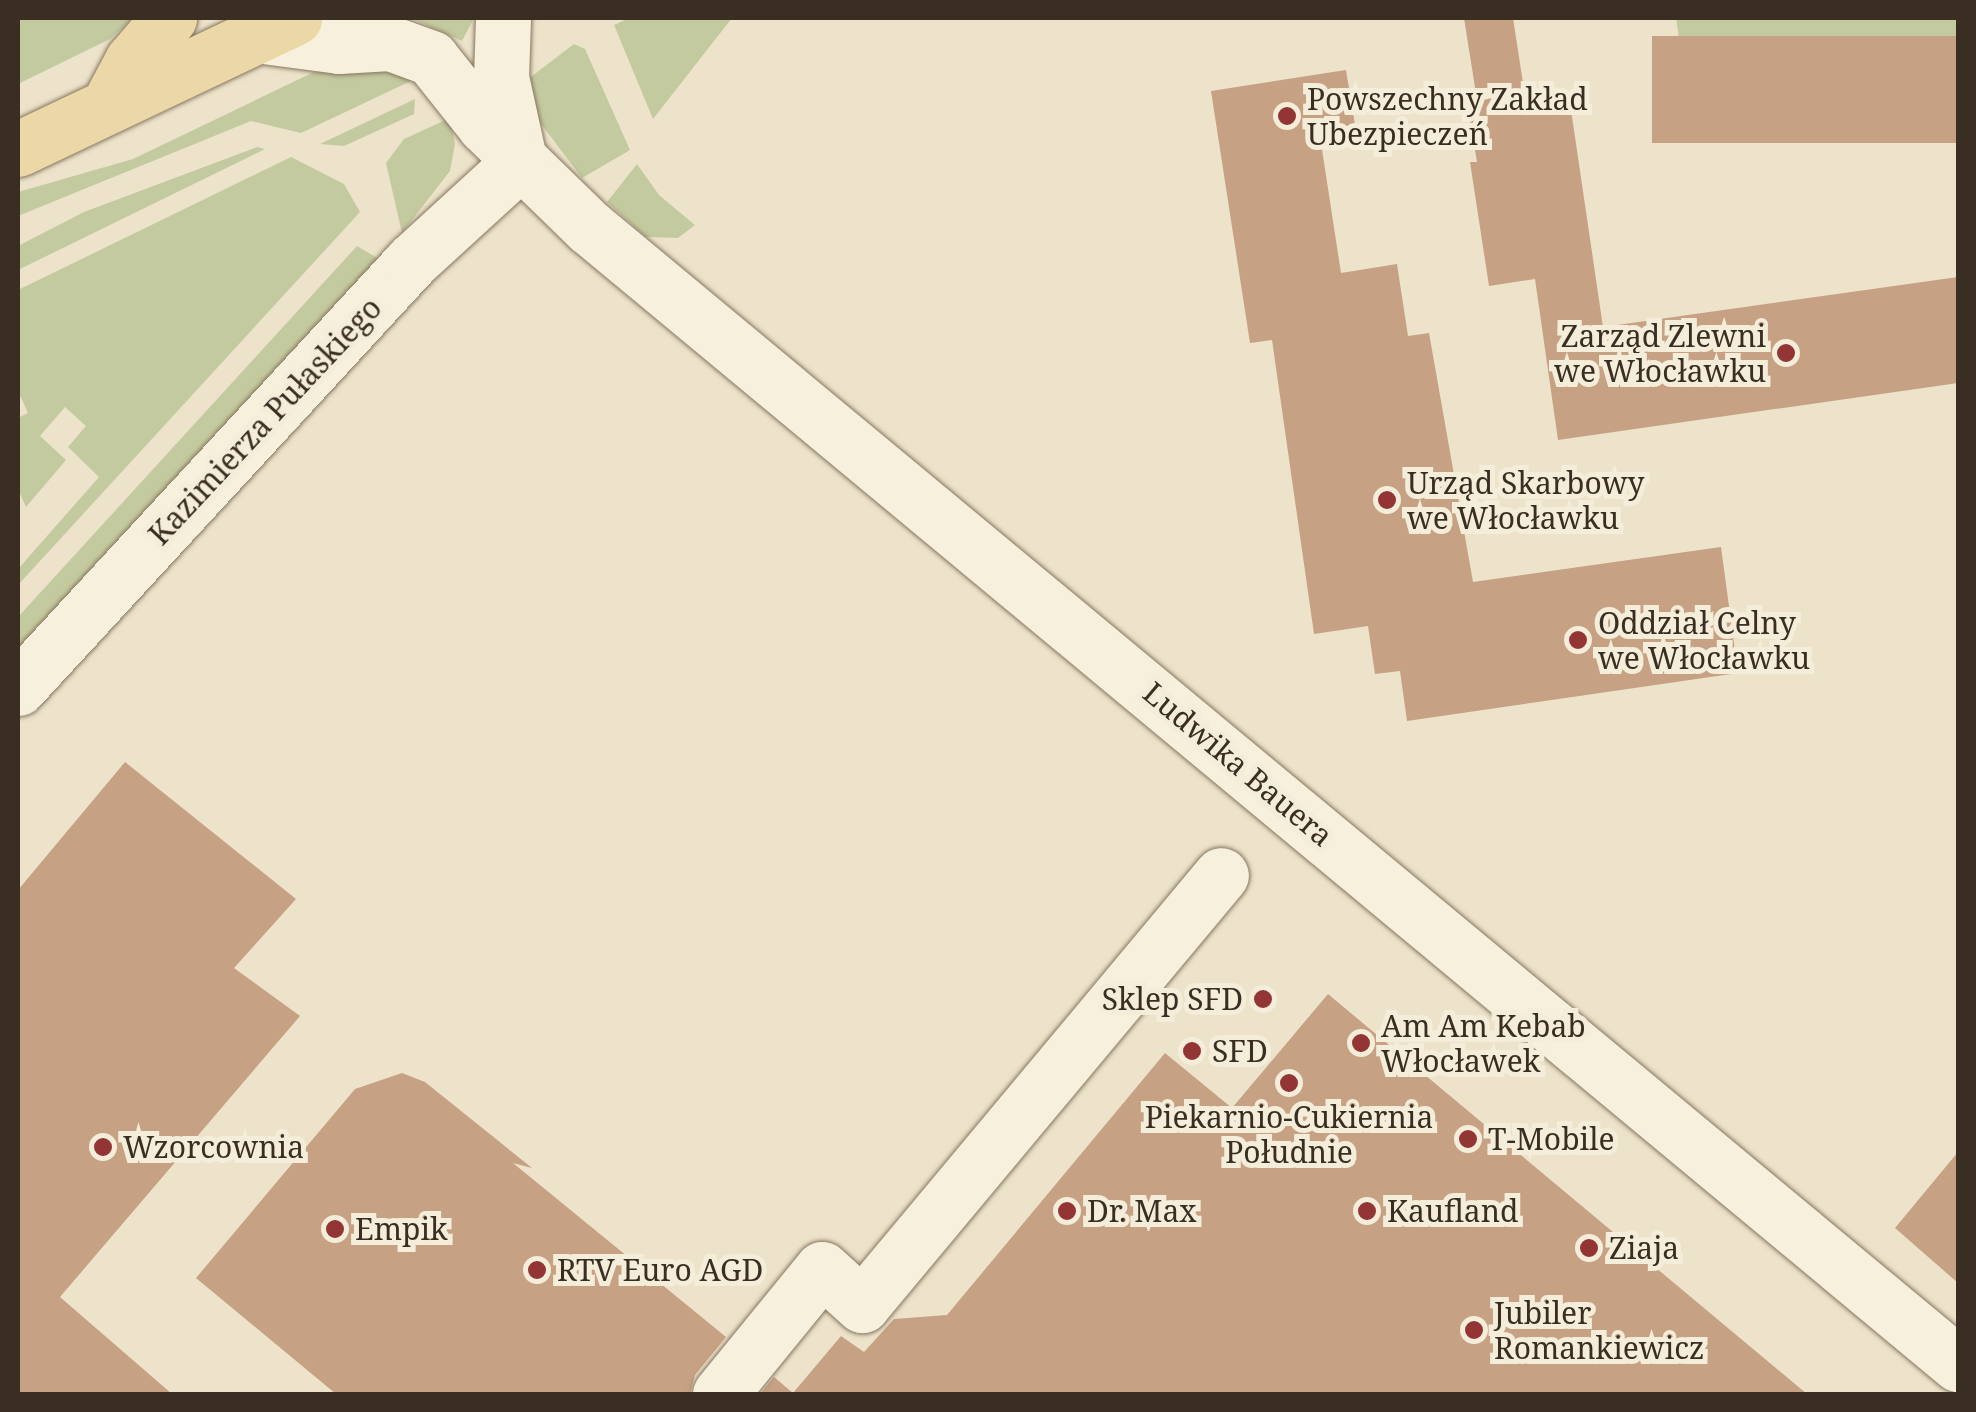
<!DOCTYPE html>
<html>
<head>
<meta charset="utf-8">
<style>
  body { margin:0 }
  #map { position:relative; width:1976px; height:1412px; overflow:hidden; background:#ece3ca; font-family:"Noto Serif",serif }
  div>[style] { position:absolute }
  .green>* { inset:0; background:#c4ca9f }
  .building>* { inset:0; background:#c7a183; transform-origin:0 0 }
  .roads { filter:drop-shadow(0 0 2px #887660) drop-shadow(0 0 2px #887660) }
  .minor>* { height:55px; margin:-27.5px; padding:0 27.5px; transform-origin:27.5px; border-radius:27.5px; background:#f7f0dd }
  .major>* { height:55px; margin:-27.5px; padding:0 27.5px; transform-origin:27.5px; border-radius:27.5px; background:#ecd7a6 }
  .dots>* { width:28px; height:28px; translate:-50% -50%; box-sizing:border-box; border:5px solid #f4edda; border-radius:50% }
  span { translate:-50% -50%; white-space:nowrap; text-align:center; line-height:1.15; -webkit-text-stroke:10px #f4edda; paint-order:stroke }
  .poi-label { font-size:30px; color:#3a2e22 }
  .left { translate:0 -50%; text-align:left }
  .right { translate:-100% -50%; text-align:right }
  .street-label { font-size:30px; color:#3a2e22 }
  .frame { position:absolute; inset:0; border:20px solid #3a2e22; pointer-events:none }
</style>
</head>
<body>
<div id="map">
  <div class="green">
    <div style="clip-path:polygon(18px 18px,133px 18px,110px 39px,18px 84px)"></div>
    <div style="clip-path:polygon(411px 18px,474px 18px,462px 41px)"></div>
    <div style="clip-path:polygon(629px 18px,732px 18px,653px 119px,614px 25px)"></div>
    <div style="clip-path:polygon(1676px 18px,1958px 18px,1958px 36px,1685px 78px)"></div>
    <div style="clip-path:polygon(574px 44px,585px 49px,630px 150px,582px 178px,532px 112px,523px 83px)"></div>
    <div style="clip-path:polygon(366px 63px,413px 80px,301px 133px,251px 121px,18px 216px,18px 192px,133px 159px,314px 72px)"></div>
    <div style="clip-path:polygon(415px 99px,414px 114px,344px 146px,320px 144px)"></div>
    <div style="clip-path:polygon(450px 118px,455px 144px,450px 171px,402px 233px,386px 163px,404px 139px)"></div>
    <div style="clip-path:polygon(257px 147px,265px 149px,18px 270px,18px 246px,84px 212px)"></div>
    <div style="clip-path:polygon(291px 157px,344px 184px,360px 212px,18px 585px,18px 569px,99px 477px,68px 447px,86px 426px,65px 407px,40px 436px,66px 460px,26px 507px,18px 489px,18px 418px,28px 413px,18px 391px,18px 290px)"></div>
    <div style="clip-path:polygon(637px 164px,659px 195px,695px 225px,678px 238px,646px 237px,607px 202px)"></div>
    <div style="clip-path:polygon(357px 246px,379px 259px,18px 648px,18px 617px)"></div>
  </div>
  <div class="building">
    <div style="clip-path:polygon(1464px 18px,1513px 18px,1527px 109px,1570px 103px,1603px 327px,1958px 277px,1958px 383px,1558px 440px,1535px 279px,1489px 286px,1470px 162px,1477px 162px,1470px 120px,1480px 119px)"></div>
    <div style="left:1958px;top:36px;width:107px;height:306px;rotate:90deg"></div>
    <div style="clip-path:polygon(1346px 70px,1357px 137px,1321px 143px,1341px 273px,1397px 264px,1408px 336px,1429px 333px,1473px 582px,1721px 547px,1738px 673px,1407px 721px,1400px 671px,1375px 674px,1368px 626px,1314px 634px,1272px 340px,1250px 343px,1211px 91px)"></div>
    <div style="clip-path:polygon(125px 762px,296px 899px,234px 968px,300px 1016px,60px 1297px,172px 1394px,18px 1394px,18px 890px)"></div>
    <div style="clip-path:polygon(1328px 994px,1807px 1394px,760px 1394px,774px 1377px,793px 1393px,841px 1336px,864px 1352px,894px 1319px,947px 1315px,1165px 1053px,1232px 1108px)"></div>
    <div style="clip-path:polygon(402px 1073px,425px 1082px,532px 1168px,513px 1163px,726px 1337px,695px 1375px,690px 1394px,336px 1394px,196px 1278px,355px 1089px)"></div>
    <div style="clip-path:polygon(1958px 1152px,1958px 1283px,1895px 1228px)"></div>
  </div>
  <div class="roads">
    <div class="minor">
      <div style="left:503px;top:18px;width:59px;rotate:91.9deg"></div>
      <div style="left:501px;top:77px;width:84px;rotate:77.6deg"></div>
      <div style="left:256px;top:35px;width:84px;rotate:7.5deg"></div>
      <div style="left:339px;top:46px;width:51px;rotate:-3.4deg"></div>
      <div style="left:390px;top:43px;width:44px;rotate:20.1deg"></div>
      <div style="left:431px;top:58px;width:87px;rotate:51.5deg"></div>
      <div style="left:485px;top:126px;width:145px;rotate:44.2deg"></div>
      <div style="left:589px;top:227px;width:1780px;rotate:39.71deg"></div>
      <div style="left:18px;top:688px;width:581px;rotate:-47.3deg"></div>
      <div style="left:412px;top:261px;width:147px;rotate:-42.5deg"></div>
      <div style="left:720px;top:1394px;width:161px;rotate:-50.8deg"></div>
      <div style="left:822px;top:1269px;width:54px;rotate:42deg"></div>
      <div style="left:862px;top:1305px;width:560px;rotate:-50.14deg"></div>
    </div>
    <div class="major">
      <div style="left:109px;top:104px;width:49px;rotate:-61.9deg"></div>
      <div style="left:132px;top:61px;width:57px;rotate:-49.3deg"></div>
      <div style="left:18px;top:149px;width:306px;rotate:-25.4deg"></div>
    </div>
  </div>
  <div class="dots">
    <div style="left:1287px;top:116px;background:#933534"></div>
    <div style="left:1786px;top:353px;background:#933534"></div>
    <div style="left:1387px;top:500px;background:#933534"></div>
    <div style="left:1578px;top:640px;background:#933534"></div>
    <div style="left:1263px;top:999px;background:#933534"></div>
    <div style="left:1361px;top:1043px;background:#933534"></div>
    <div style="left:1192px;top:1051px;background:#933534"></div>
    <div style="left:1289px;top:1083px;background:#933534"></div>
    <div style="left:1468px;top:1139px;background:#933534"></div>
    <div style="left:103px;top:1147px;background:#933534"></div>
    <div style="left:1067px;top:1211px;background:#933534"></div>
    <div style="left:1367px;top:1211px;background:#933534"></div>
    <div style="left:335px;top:1229px;background:#933534"></div>
    <div style="left:1589px;top:1248px;background:#933534"></div>
    <div style="left:537px;top:1270px;background:#933534"></div>
    <div style="left:1474px;top:1330px;background:#933534"></div>
  </div>
  <div class="poi-label">
    <span class="left" style="left:1307px;top:116px">Powszechny Zakład<br>Ubezpieczeń</span>
    <span class="right" style="left:1766px;top:353px">Zarząd Zlewni<br>we Włocławku</span>
    <span class="left" style="left:1407px;top:500px">Urząd Skarbowy<br>we Włocławku</span>
    <span class="left" style="left:1598px;top:640px">Oddział Celny<br>we Włocławku</span>
    <span class="right" style="left:1243px;top:999px">Sklep SFD</span>
    <span class="left" style="left:1381px;top:1043px">Am Am Kebab<br>Włocławek</span>
    <span class="left" style="left:1212px;top:1051px">SFD</span>
    <span style="left:1289px;top:1134px">Piekarnio-Cukiernia<br>Południe</span>
    <span class="left" style="left:1488px;top:1139px">T-Mobile</span>
    <span class="left" style="left:123px;top:1147px">Wzorcownia</span>
    <span class="left" style="left:1087px;top:1211px">Dr. Max</span>
    <span class="left" style="left:1387px;top:1211px">Kaufland</span>
    <span class="left" style="left:355px;top:1229px">Empik</span>
    <span class="left" style="left:1609px;top:1248px">Ziaja</span>
    <span class="left" style="left:557px;top:1270px">RTV Euro AGD</span>
    <span class="left" style="left:1494px;top:1330px">Jubiler<br>Romankiewicz</span>
  </div>
  <div class="street-label">
    <span style="left:265px;top:421px;rotate:-47deg">Kazimierza Pułaskiego</span>
    <span style="left:1238px;top:764px;rotate:40deg">Ludwika Bauera</span>
  </div>
  <div class="frame"></div>
</div>
</body>
</html>
